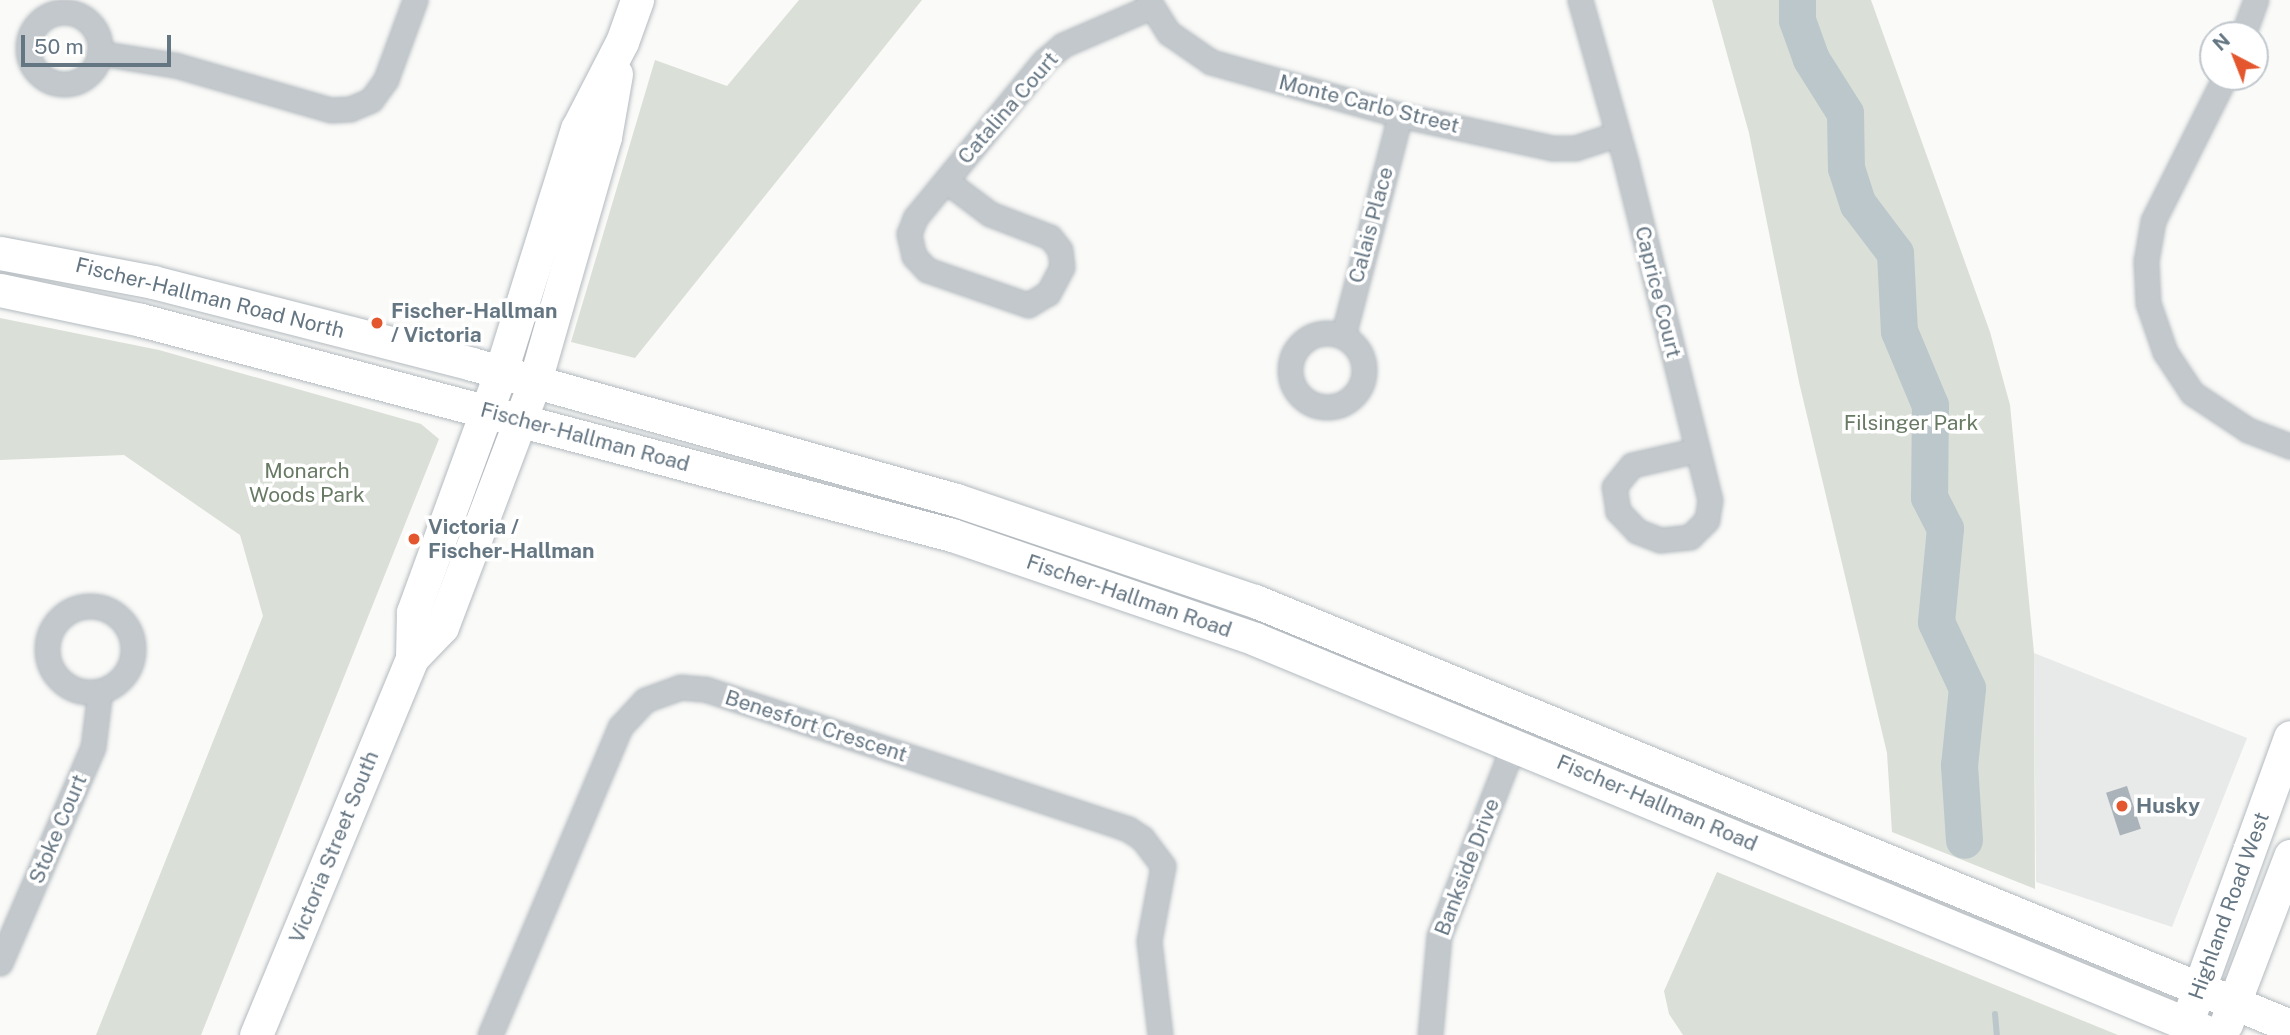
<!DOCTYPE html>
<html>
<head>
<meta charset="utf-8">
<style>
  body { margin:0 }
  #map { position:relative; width:2290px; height:1035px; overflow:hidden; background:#fafaf8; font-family:"Public Sans",sans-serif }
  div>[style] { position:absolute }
  .built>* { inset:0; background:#e8e9e9 }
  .green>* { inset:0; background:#dadfd7 }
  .stream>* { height:6px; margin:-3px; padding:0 3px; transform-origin:3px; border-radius:3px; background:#bbc7cb }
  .river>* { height:37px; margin:-18.5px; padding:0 18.5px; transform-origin:18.5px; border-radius:18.5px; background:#bbc7cb }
  .building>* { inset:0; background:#aab3b9; transform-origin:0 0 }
  .roads { filter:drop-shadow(0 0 2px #b3babf) drop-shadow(0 0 2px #b3babf) }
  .street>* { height:23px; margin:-11.5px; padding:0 11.5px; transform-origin:11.5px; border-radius:11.5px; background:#c3c8cc }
  .street>.ring { margin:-11.5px; padding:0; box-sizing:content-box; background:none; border:23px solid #c3c8cc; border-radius:50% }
  .secondary>* { height:33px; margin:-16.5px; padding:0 16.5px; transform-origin:16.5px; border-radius:16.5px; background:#fff }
  .dots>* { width:19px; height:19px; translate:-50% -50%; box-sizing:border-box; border:4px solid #fff; border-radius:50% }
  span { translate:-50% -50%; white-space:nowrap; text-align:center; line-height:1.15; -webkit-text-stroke:7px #fff; paint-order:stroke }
  .street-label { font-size:21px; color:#657683 }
  .poi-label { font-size:21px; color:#657683; font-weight:700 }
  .left { translate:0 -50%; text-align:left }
  .park-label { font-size:21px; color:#687a64 }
  .north { position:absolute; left:2199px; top:21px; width:70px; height:70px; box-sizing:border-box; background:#fff; border:2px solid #c1c8cd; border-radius:50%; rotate:318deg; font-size:19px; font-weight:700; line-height:28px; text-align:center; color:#657683 }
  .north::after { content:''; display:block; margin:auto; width:24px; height:32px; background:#e4572e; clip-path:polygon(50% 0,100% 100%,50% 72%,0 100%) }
  .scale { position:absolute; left:21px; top:35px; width:150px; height:32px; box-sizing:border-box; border:4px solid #657683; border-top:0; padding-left:9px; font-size:21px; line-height:24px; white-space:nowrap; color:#657683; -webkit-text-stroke:5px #fff; paint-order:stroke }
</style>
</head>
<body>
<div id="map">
  <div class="built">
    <div style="clip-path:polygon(2034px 653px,2247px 738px,2172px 927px,2036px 882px)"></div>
  </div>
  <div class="green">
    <div style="clip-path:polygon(799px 0,922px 0,635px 358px,571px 342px,655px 60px,727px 86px)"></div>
    <div style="clip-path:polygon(1712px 0,1871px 0,1990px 332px,2010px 405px,2034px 653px,2035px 889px,1892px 832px,1887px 753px,1799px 382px,1749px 133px)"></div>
    <div style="clip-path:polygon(0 318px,159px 350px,421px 424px,439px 439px,201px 1035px,96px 1035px,263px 616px,240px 535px,124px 455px,0 460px)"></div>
    <div style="clip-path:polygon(1717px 872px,2118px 1035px,1683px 1035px,1669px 1014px,1664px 991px)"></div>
  </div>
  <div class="stream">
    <div style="left:1995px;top:1014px;width:21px;rotate:85deg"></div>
  </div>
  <div class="river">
    <div style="left:1797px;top:0;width:20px;rotate:90deg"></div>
    <div style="left:1797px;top:20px;width:41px;rotate:70.3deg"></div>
    <div style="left:1811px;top:59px;width:64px;rotate:57.8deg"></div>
    <div style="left:1845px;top:113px;width:55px;rotate:89deg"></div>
    <div style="left:1846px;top:168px;width:38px;rotate:72deg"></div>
    <div style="left:1858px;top:204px;width:61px;rotate:52.9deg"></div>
    <div style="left:1895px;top:253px;width:78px;rotate:87.1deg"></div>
    <div style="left:1899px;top:331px;width:80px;rotate:67.3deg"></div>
    <div style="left:1930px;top:405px;width:92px;rotate:90.6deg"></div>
    <div style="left:1929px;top:497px;width:35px;rotate:63deg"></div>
    <div style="left:1945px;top:528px;width:94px;rotate:95.5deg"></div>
    <div style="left:1936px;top:622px;width:73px;rotate:64.8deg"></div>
    <div style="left:1967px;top:688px;width:77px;rotate:95.9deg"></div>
    <div style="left:1959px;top:765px;width:75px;rotate:86.2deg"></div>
  </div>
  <div class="building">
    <div style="left:2127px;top:786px;width:45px;height:22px;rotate:72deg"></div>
  </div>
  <div class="roads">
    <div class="street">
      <div style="left:1148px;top:0;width:39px;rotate:58deg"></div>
      <div style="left:1169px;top:33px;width:51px;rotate:34.6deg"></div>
      <div style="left:1211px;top:62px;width:196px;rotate:15.7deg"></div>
      <div style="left:1400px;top:115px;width:157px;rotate:12.2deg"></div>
      <div style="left:1553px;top:148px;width:22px"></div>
      <div style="left:1575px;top:148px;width:42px;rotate:-18deg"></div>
      <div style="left:1580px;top:0;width:169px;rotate:74.2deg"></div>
      <div style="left:1626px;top:163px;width:347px;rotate:76deg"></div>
      <div style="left:1710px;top:500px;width:20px;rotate:99deg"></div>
      <div style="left:1707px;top:520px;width:24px;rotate:135deg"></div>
      <div style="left:1690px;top:537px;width:30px;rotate:174deg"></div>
      <div style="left:1660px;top:540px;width:25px;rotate:-159deg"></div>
      <div style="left:1637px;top:531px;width:28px;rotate:-134deg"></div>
      <div style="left:1618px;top:511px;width:24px;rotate:-99deg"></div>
      <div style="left:1614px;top:487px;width:28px;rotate:-51deg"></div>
      <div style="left:1632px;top:465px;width:67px;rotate:-13deg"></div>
      <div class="ring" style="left:28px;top:12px;width:49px;height:49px"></div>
      <div style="left:2243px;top:35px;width:37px;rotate:-70deg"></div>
      <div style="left:99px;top:53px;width:77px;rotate:9deg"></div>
      <div style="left:175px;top:65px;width:162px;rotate:16.1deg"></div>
      <div style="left:331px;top:110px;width:19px;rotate:-3deg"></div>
      <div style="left:350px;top:109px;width:23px;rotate:-23deg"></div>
      <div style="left:371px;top:100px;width:26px;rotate:-54deg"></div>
      <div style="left:386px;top:79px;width:84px;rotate:-69.8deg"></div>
      <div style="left:2225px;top:77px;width:161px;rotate:116.6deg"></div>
      <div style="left:2153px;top:221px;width:41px;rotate:99.9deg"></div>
      <div style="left:2146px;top:261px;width:42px;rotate:87.3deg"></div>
      <div style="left:2148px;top:303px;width:52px;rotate:70.9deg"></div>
      <div style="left:2165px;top:352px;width:49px;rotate:56.6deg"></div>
      <div style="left:2192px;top:393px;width:67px;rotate:33.5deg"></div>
      <div style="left:2248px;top:430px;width:45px;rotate:20.9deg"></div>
      <div style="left:946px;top:181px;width:55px;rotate:36.9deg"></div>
      <div style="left:990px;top:214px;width:64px;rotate:21deg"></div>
      <div style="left:1050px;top:237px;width:16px;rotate:52deg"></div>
      <div style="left:1060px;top:250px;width:17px;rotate:83deg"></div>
      <div style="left:1062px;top:267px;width:30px;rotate:118deg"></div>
      <div style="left:1048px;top:293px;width:23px;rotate:149deg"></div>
      <div style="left:1028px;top:305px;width:107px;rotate:-160.9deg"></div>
      <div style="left:927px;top:270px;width:19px;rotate:-133deg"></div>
      <div style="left:914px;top:256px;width:23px;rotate:-103deg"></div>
      <div style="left:909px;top:234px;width:17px;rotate:-69deg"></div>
      <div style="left:915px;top:218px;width:203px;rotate:-50.6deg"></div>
      <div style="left:1044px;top:61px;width:25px;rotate:-40deg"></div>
      <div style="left:1063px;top:45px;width:96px;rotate:-23.4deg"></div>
      <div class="ring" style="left:1290px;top:333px;width:51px;height:51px"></div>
      <div style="left:1343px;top:336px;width:228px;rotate:-75.5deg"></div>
      <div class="ring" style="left:47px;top:606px;width:63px;height:63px"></div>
      <div style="left:0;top:963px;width:235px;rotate:-66.7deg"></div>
      <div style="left:93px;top:747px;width:56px;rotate:-82.9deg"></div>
      <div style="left:490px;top:1035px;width:334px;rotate:-67.1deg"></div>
      <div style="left:620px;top:727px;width:37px;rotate:-47deg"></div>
      <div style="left:645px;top:700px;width:37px;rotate:-20deg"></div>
      <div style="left:680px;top:687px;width:25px;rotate:5deg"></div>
      <div style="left:705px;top:689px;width:446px;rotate:18.3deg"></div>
      <div style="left:1128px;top:829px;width:17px;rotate:33deg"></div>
      <div style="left:1142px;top:838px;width:35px;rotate:53deg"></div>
      <div style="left:1163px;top:866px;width:76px;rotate:100.6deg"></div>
      <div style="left:1149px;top:941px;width:95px;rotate:83.3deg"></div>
      <div style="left:1430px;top:1035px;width:99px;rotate:-84.8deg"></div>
      <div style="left:1439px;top:936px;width:206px;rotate:-68.7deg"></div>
    </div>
    <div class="secondary">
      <div style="left:0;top:253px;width:156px;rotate:10.7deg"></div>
      <div style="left:153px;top:282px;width:329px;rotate:14.4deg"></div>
      <div style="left:472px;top:364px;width:503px;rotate:15.69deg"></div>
      <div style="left:956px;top:500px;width:316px;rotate:18.7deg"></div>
      <div style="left:1255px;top:601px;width:1119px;rotate:22.32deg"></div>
      <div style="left:0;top:290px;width:144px;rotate:12deg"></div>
      <div style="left:141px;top:320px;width:839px;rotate:14.85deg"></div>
      <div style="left:952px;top:535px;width:320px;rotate:18.9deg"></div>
      <div style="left:1255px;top:639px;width:1038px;rotate:22.44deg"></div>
      <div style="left:412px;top:658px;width:43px;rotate:-45.9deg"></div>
      <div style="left:442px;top:627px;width:263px;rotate:-69.3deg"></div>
      <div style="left:535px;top:381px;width:254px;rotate:-74deg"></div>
      <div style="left:605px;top:137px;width:64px;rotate:-80.1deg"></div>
      <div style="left:2192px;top:1008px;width:288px;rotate:-70.1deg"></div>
      <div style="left:2226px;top:1024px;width:180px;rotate:-69.1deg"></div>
      <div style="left:256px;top:1035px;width:408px;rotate:-67.5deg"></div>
      <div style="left:412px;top:658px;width:46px;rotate:-88.8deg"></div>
      <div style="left:413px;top:612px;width:257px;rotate:-69.9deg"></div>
      <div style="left:501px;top:371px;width:254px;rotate:-72.6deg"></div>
      <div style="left:577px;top:129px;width:98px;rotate:-62.7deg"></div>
      <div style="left:622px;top:42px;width:45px;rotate:-70.3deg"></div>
    </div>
  </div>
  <div class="dots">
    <div style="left:377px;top:323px;background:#e4572e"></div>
    <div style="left:414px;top:539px;background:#e4572e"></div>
    <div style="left:2122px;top:806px;background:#e4572e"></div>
  </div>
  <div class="street-label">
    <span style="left:1369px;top:104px;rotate:14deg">Monte Carlo Street</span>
    <span style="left:1008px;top:108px;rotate:-49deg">Catalina Court</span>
    <span style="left:1371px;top:225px;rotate:-75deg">Calais Place</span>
    <span style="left:1658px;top:292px;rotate:76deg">Caprice Court</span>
    <span style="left:210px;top:298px;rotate:14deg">Fischer-Hallman Road North</span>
    <span style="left:585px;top:437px;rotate:15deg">Fischer-Hallman Road</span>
    <span style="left:1129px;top:596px;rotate:19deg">Fischer-Hallman Road</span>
    <span style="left:816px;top:726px;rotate:18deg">Benesfort Crescent</span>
    <span style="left:1657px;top:803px;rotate:23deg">Fischer-Hallman Road</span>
    <span style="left:58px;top:829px;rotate:-67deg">Stoke Court</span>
    <span style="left:334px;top:847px;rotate:-68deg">Victoria Street South</span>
    <span style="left:1467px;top:867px;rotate:-69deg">Bankside Drive</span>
    <span style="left:2229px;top:906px;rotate:-70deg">Highland Road West</span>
  </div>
  <div class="poi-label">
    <span class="left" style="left:391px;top:323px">Fischer-Hallman<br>/ Victoria</span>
    <span class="left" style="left:428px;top:539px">Victoria /<br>Fischer-Hallman</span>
    <span class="left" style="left:2136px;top:806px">Husky</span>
  </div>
  <div class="park-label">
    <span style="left:1911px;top:423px">Filsinger Park</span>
    <span style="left:307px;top:483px">Monarch<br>Woods Park</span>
  </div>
  <div class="north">N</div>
  <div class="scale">50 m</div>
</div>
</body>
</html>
